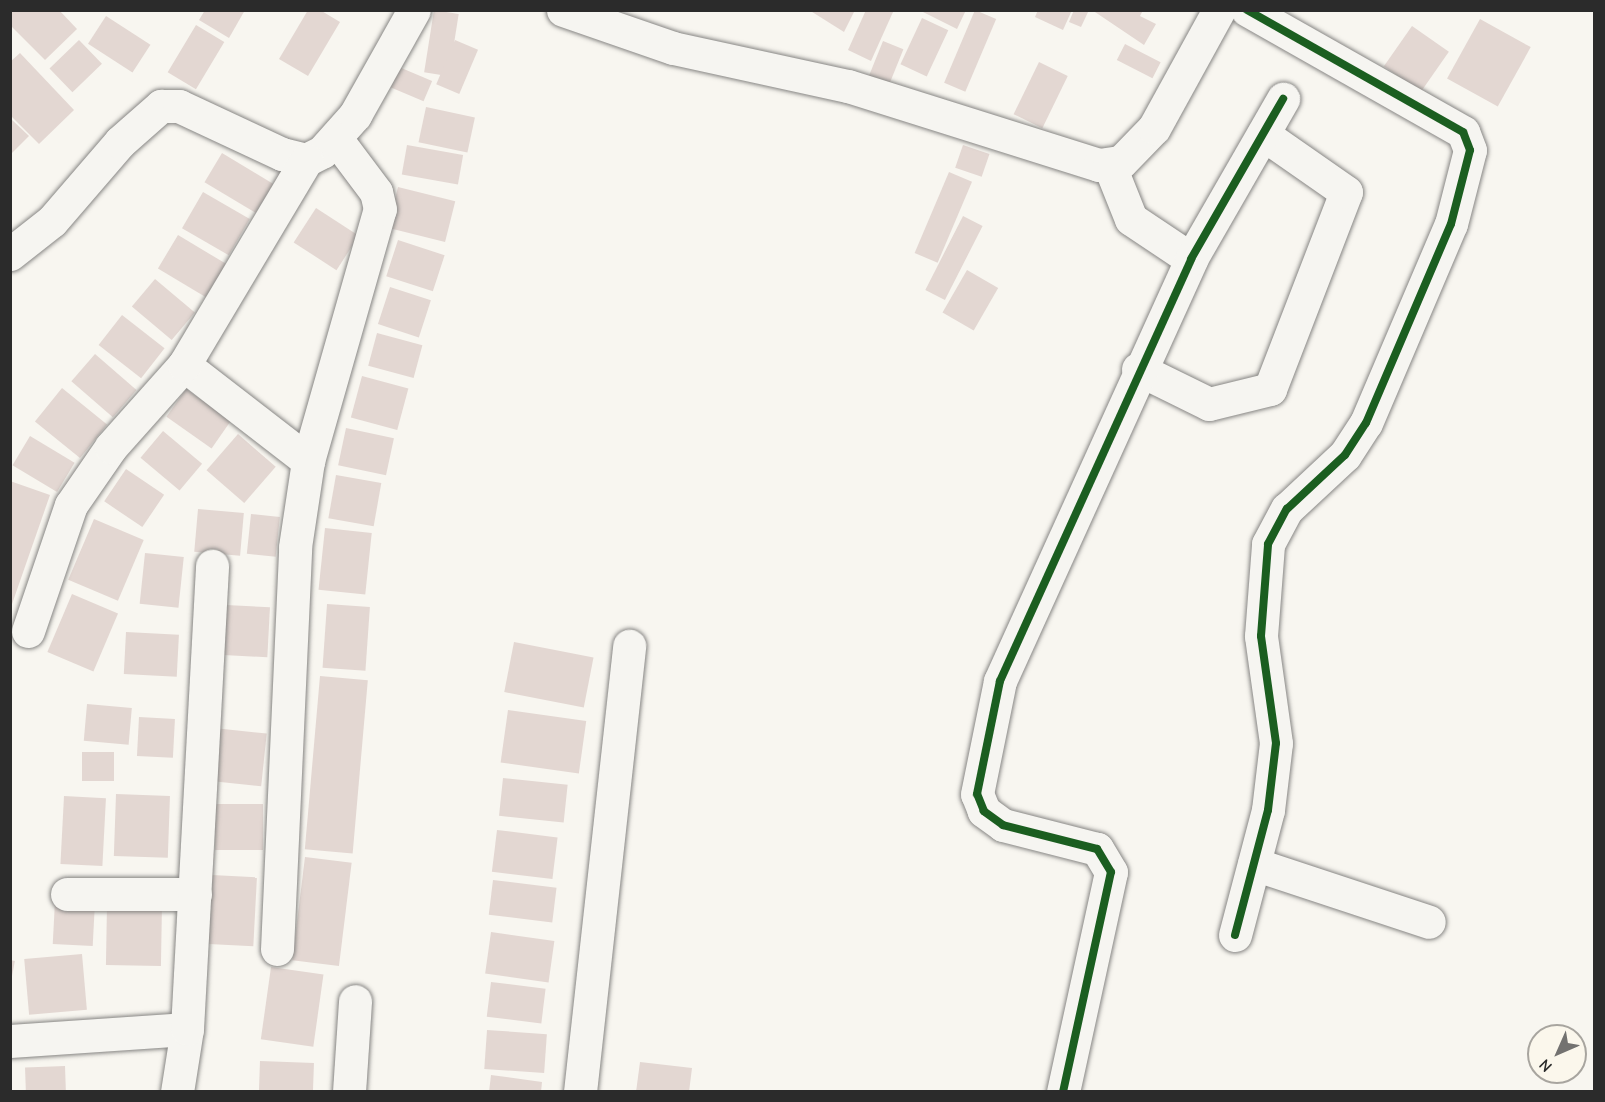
<!DOCTYPE html>
<html>
<head>
<meta charset="utf-8">
<style>
  body { margin:0 }
  #map { position:relative; width:1605px; height:1102px; overflow:hidden; background:#f8f6f0; font-family:"Comic Neue",sans-serif }
  div>[style] { position:absolute }
  .building>* { inset:0; background:#e3d7d2; transform-origin:0 0 }
  .roads { filter:drop-shadow(0 0 2px #878684) drop-shadow(0 0 2px #878684) }
  .minor>* { height:33px; margin:-16.5px; padding:0 16.5px; transform-origin:16.5px; border-radius:16.5px; background:#f6f5f1 }
  .cycleway>* { height:8px; margin:-4px; padding:0 4px; transform-origin:4px; border-radius:4px; background:#1b5e20 }
  span { translate:-50% -50%; white-space:nowrap; text-align:center; line-height:1.15; -webkit-text-stroke:5px #fbf7ec; paint-order:stroke }
  .frame { position:absolute; inset:0; border:12px solid #2b2b2b; pointer-events:none }
  .north { position:absolute; left:1527px; top:1024px; width:60px; height:60px; box-sizing:border-box; background:#fbf7ec; border:2px solid #a8a59f; border-radius:50%; rotate:225deg; font-size:16px; font-weight:700; line-height:24px; text-align:center; color:#2b2b2b }
  .north::after { content:''; display:block; margin:auto; width:21px; height:27px; background:#737270; clip-path:polygon(50% 0,100% 100%,50% 72%,0 100%) }
</style>
</head>
<body>
<div id="map">
  <div class="building">
    <div style="clip-path:polygon(10px 10px,59px 10px,77px 29px,45px 60px,10px 25px)"></div>
    <div style="clip-path:polygon(205px 10px,245px 10px,229px 38px,199px 20px)"></div>
    <div style="clip-path:polygon(308px 10px,320px 10px,340px 22px,308px 76px,279px 59px)"></div>
    <div style="left:434px;top:10px;width:25px;height:63px;rotate:9deg"></div>
    <div style="clip-path:polygon(809px 10px,855px 10px,844px 32px)"></div>
    <div style="clip-path:polygon(866px 10px,893px 12px,871px 61px,848px 50px)"></div>
    <div style="clip-path:polygon(919px 10px,966px 10px,957px 29px)"></div>
    <div style="left:975px;top:10px;width:23px;height:79px;rotate:23deg"></div>
    <div style="clip-path:polygon(1038px 10px,1072px 10px,1063px 30px,1035px 17px)"></div>
    <div style="clip-path:polygon(1074px 10px,1089px 10px,1081px 27px,1069px 22px)"></div>
    <div style="clip-path:polygon(1092px 10px,1143px 10px,1140px 16px,1156px 24px,1144px 45px)"></div>
    <div style="left:106px;top:16px;width:53px;height:33px;rotate:33deg"></div>
    <div style="left:922px;top:18px;width:29px;height:51px;rotate:25deg"></div>
    <div style="left:1480px;top:19px;width:58px;height:68px;rotate:29deg"></div>
    <div style="left:196px;top:25px;width:33px;height:55px;rotate:31deg"></div>
    <div style="left:1412px;top:26px;width:45px;height:49px;rotate:35deg"></div>
    <div style="left:79px;top:40px;width:33px;height:41px;rotate:46deg"></div>
    <div style="left:455px;top:40px;width:25px;height:48px;rotate:23deg"></div>
    <div style="left:883px;top:41px;width:22px;height:39px;rotate:22deg"></div>
    <div style="left:1125px;top:44px;width:40px;height:18px;rotate:27deg"></div>
    <div style="clip-path:polygon(20px 53px,74px 110px,39px 144px,10px 115px,10px 62px)"></div>
    <div style="left:1039px;top:62px;width:32px;height:58px;rotate:26deg"></div>
    <div style="left:399px;top:67px;width:36px;height:22px;rotate:23deg"></div>
    <div style="left:426px;top:107px;width:50px;height:36px;rotate:12deg"></div>
    <div style="clip-path:polygon(10px 118px,29px 136px,10px 155px)"></div>
    <div style="left:407px;top:145px;width:57px;height:30px;rotate:10deg"></div>
    <div style="left:963px;top:145px;width:28px;height:24px;rotate:19deg"></div>
    <div style="left:222px;top:153px;width:60px;height:34px;rotate:31deg"></div>
    <div style="left:949px;top:172px;width:25px;height:88px;rotate:23deg"></div>
    <div style="left:398px;top:187px;width:59px;height:42px;rotate:14deg"></div>
    <div style="left:203px;top:192px;width:54px;height:42px;rotate:30deg"></div>
    <div style="left:316px;top:208px;width:51px;height:41px;rotate:33deg"></div>
    <div style="left:963px;top:216px;width:22px;height:83px;rotate:27deg"></div>
    <div style="left:178px;top:235px;width:57px;height:39px;rotate:31deg"></div>
    <div style="left:398px;top:240px;width:49px;height:38px;rotate:18deg"></div>
    <div style="left:967px;top:270px;width:36px;height:49px;rotate:30deg"></div>
    <div style="left:155px;top:279px;width:52px;height:36px;rotate:40deg"></div>
    <div style="left:390px;top:287px;width:43px;height:39px;rotate:18deg"></div>
    <div style="left:122px;top:315px;width:54px;height:38px;rotate:38deg"></div>
    <div style="left:377px;top:333px;width:47px;height:34px;rotate:15deg"></div>
    <div style="left:95px;top:354px;width:55px;height:36px;rotate:41deg"></div>
    <div style="left:362px;top:376px;width:48px;height:43px;rotate:15deg"></div>
    <div style="left:62px;top:388px;width:58px;height:43px;rotate:39deg"></div>
    <div style="left:186px;top:389px;width:55px;height:34px;rotate:35deg"></div>
    <div style="left:346px;top:428px;width:49px;height:38px;rotate:12deg"></div>
    <div style="left:163px;top:431px;width:51px;height:35px;rotate:40deg"></div>
    <div style="left:238px;top:434px;width:50px;height:48px;rotate:41deg"></div>
    <div style="left:30px;top:436px;width:52px;height:34px;rotate:31deg"></div>
    <div style="left:126px;top:469px;width:46px;height:39px;rotate:34deg"></div>
    <div style="left:336px;top:475px;width:46px;height:44px;rotate:10deg"></div>
    <div style="clip-path:polygon(10px 481px,50px 495px,11px 607px,10px 607px)"></div>
    <div style="left:198px;top:509px;width:46px;height:43px;rotate:5deg"></div>
    <div style="left:251px;top:514px;width:29px;height:40px;rotate:6deg"></div>
    <div style="left:94px;top:519px;width:54px;height:66px;rotate:23deg"></div>
    <div style="left:325px;top:528px;width:47px;height:62px;rotate:6deg"></div>
    <div style="left:145px;top:553px;width:39px;height:51px;rotate:6deg"></div>
    <div style="left:72px;top:594px;width:50px;height:63px;rotate:23deg"></div>
    <div style="left:327px;top:604px;width:43px;height:64px;rotate:4deg"></div>
    <div style="left:226px;top:605px;width:44px;height:50px;rotate:3deg"></div>
    <div style="left:126px;top:632px;width:53px;height:42px;rotate:3deg"></div>
    <div style="left:514px;top:642px;width:81px;height:51px;rotate:11deg"></div>
    <div style="left:320px;top:676px;width:48px;height:174px;rotate:5deg"></div>
    <div style="left:87px;top:704px;width:45px;height:37px;rotate:5deg"></div>
    <div style="left:508px;top:710px;width:79px;height:53px;rotate:8deg"></div>
    <div style="left:139px;top:717px;width:36px;height:39px;rotate:3deg"></div>
    <div style="left:214px;top:728px;width:53px;height:53px;rotate:6deg"></div>
    <div style="left:82px;top:752px;width:32px;height:29px"></div>
    <div style="left:503px;top:778px;width:65px;height:38px;rotate:6deg"></div>
    <div style="left:116px;top:794px;width:54px;height:62px;rotate:2deg"></div>
    <div style="left:64px;top:796px;width:42px;height:68px;rotate:3deg"></div>
    <div style="left:215px;top:804px;width:48px;height:46px"></div>
    <div style="left:497px;top:830px;width:61px;height:42px;rotate:7deg"></div>
    <div style="left:305px;top:857px;width:47px;height:104px;rotate:7deg"></div>
    <div style="left:212px;top:875px;width:45px;height:69px;rotate:3deg"></div>
    <div style="left:493px;top:880px;width:64px;height:35px;rotate:7deg"></div>
    <div style="left:55px;top:901px;width:40px;height:43px;rotate:3deg"></div>
    <div style="left:107px;top:904px;width:55px;height:61px;rotate:1deg"></div>
    <div style="left:491px;top:932px;width:64px;height:42px;rotate:8deg"></div>
    <div style="left:82px;top:954px;width:56px;height:58px;rotate:85deg"></div>
    <div style="left:10px;top:960px;width:5px;height:56px;rotate:11deg"></div>
    <div style="left:271px;top:967px;width:53px;height:73px;rotate:8deg"></div>
    <div style="left:491px;top:982px;width:55px;height:35px;rotate:7deg"></div>
    <div style="left:487px;top:1030px;width:60px;height:39px;rotate:4deg"></div>
    <div style="left:260px;top:1061px;width:54px;height:31px;rotate:2deg"></div>
    <div style="clip-path:polygon(640px 1062px,692px 1068px,689px 1092px,636px 1092px)"></div>
    <div style="left:65px;top:1066px;width:26px;height:40px;rotate:88deg"></div>
    <div style="clip-path:polygon(491px 1075px,542px 1082px,541px 1092px,489px 1092px)"></div>
  </div>
  <div class="roads">
    <div class="minor">
      <div style="left:563px;top:10px;width:116px;rotate:19.1deg"></div>
      <div style="left:673px;top:48px;width:179px;rotate:12.3deg"></div>
      <div style="left:848px;top:86px;width:263px;rotate:17.5deg"></div>
      <div style="left:1099px;top:165px;width:22px;rotate:-8deg"></div>
      <div style="left:1121px;top:162px;width:47px;rotate:-45.9deg"></div>
      <div style="left:1154px;top:128px;width:135px;rotate:-61.2deg"></div>
      <div style="left:1109px;top:164px;width:59px;rotate:68.2deg"></div>
      <div style="left:1131px;top:219px;width:72px;rotate:33.7deg"></div>
      <div style="left:10px;top:254px;width:53px;rotate:-38.2deg"></div>
      <div style="left:52px;top:221px;width:104px;rotate:-49.3deg"></div>
      <div style="left:120px;top:142px;width:55px;rotate:-41.3deg"></div>
      <div style="left:161px;top:106px;width:18px"></div>
      <div style="left:179px;top:106px;width:114px;rotate:25deg"></div>
      <div style="left:282px;top:154px;width:25px;rotate:14deg"></div>
      <div style="left:306px;top:160px;width:18px;rotate:-27deg"></div>
      <div style="left:322px;top:152px;width:50px;rotate:-48.3deg"></div>
      <div style="left:355px;top:115px;width:120px;rotate:-60.7deg"></div>
      <div style="left:184px;top:365px;width:157px;rotate:37.7deg"></div>
      <div style="left:1138px;top:369px;width:79px;rotate:26.2deg"></div>
      <div style="left:1209px;top:404px;width:63px;rotate:-13.8deg"></div>
      <div style="left:1270px;top:389px;width:211px;rotate:-68.9deg"></div>
      <div style="left:1346px;top:192px;width:101px;rotate:-145.1deg"></div>
      <div style="left:28px;top:631px;width:133px;rotate:-71.2deg"></div>
      <div style="left:71px;top:505px;width:70px;rotate:-55.4deg"></div>
      <div style="left:111px;top:447px;width:110px;rotate:-48.3deg"></div>
      <div style="left:184px;top:365px;width:239px;rotate:-59.2deg"></div>
      <div style="left:1254px;top:864px;width:184px;rotate:18.3deg"></div>
      <div style="left:67px;top:894px;width:128px"></div>
      <div style="left:1235px;top:935px;width:129px;rotate:-75.2deg"></div>
      <div style="left:1268px;top:810px;width:67px;rotate:-83.2deg"></div>
      <div style="left:1276px;top:743px;width:108px;rotate:-98deg"></div>
      <div style="left:1261px;top:636px;width:92px;rotate:-85.6deg"></div>
      <div style="left:1268px;top:544px;width:40px;rotate:-62deg"></div>
      <div style="left:1287px;top:509px;width:79px;rotate:-43deg"></div>
      <div style="left:1345px;top:455px;width:38px;rotate:-57deg"></div>
      <div style="left:1366px;top:423px;width:216px;rotate:-66.9deg"></div>
      <div style="left:1451px;top:224px;width:76px;rotate:-75.6deg"></div>
      <div style="left:1470px;top:150px;width:19px;rotate:-111deg"></div>
      <div style="left:1463px;top:132px;width:248px;rotate:-150.5deg"></div>
      <div style="left:277px;top:949px;width:402px;rotate:-87.4deg"></div>
      <div style="left:295px;top:547px;width:87px;rotate:-81.4deg"></div>
      <div style="left:308px;top:461px;width:262px;rotate:-74.1deg"></div>
      <div style="left:380px;top:209px;width:17px;rotate:-103deg"></div>
      <div style="left:376px;top:192px;width:65px;rotate:-126.9deg"></div>
      <div style="left:10px;top:1041px;width:177px;rotate:-3.9deg"></div>
      <div style="left:177px;top:1092px;width:64px;rotate:-81deg"></div>
      <div style="left:187px;top:1029px;width:464px;rotate:-86.9deg"></div>
      <div style="left:349px;top:1092px;width:91px;rotate:-86.2deg"></div>
      <div style="left:580px;top:1092px;width:449px;rotate:-83.7deg"></div>
      <div style="left:1063px;top:1092px;width:225px;rotate:-77.7deg"></div>
      <div style="left:1111px;top:872px;width:27px;rotate:-121deg"></div>
      <div style="left:1097px;top:849px;width:97px;rotate:-165.7deg"></div>
      <div style="left:1003px;top:825px;width:24px;rotate:-144deg"></div>
      <div style="left:984px;top:811px;width:18px;rotate:-112deg"></div>
      <div style="left:977px;top:794px;width:115px;rotate:-78.5deg"></div>
      <div style="left:1000px;top:681px;width:463px;rotate:-65.6deg"></div>
      <div style="left:1191px;top:259px;width:185px;rotate:-60.1deg"></div>
    </div>
  </div>
  <div class="cycleway">
    <div style="left:1235px;top:935px;width:129px;rotate:-75.2deg"></div>
    <div style="left:1268px;top:810px;width:67px;rotate:-83.2deg"></div>
    <div style="left:1276px;top:743px;width:108px;rotate:-98deg"></div>
    <div style="left:1261px;top:636px;width:92px;rotate:-85.6deg"></div>
    <div style="left:1268px;top:544px;width:40px;rotate:-62deg"></div>
    <div style="left:1287px;top:509px;width:79px;rotate:-43deg"></div>
    <div style="left:1345px;top:455px;width:38px;rotate:-57deg"></div>
    <div style="left:1366px;top:423px;width:216px;rotate:-66.9deg"></div>
    <div style="left:1451px;top:224px;width:76px;rotate:-75.6deg"></div>
    <div style="left:1470px;top:150px;width:19px;rotate:-111deg"></div>
    <div style="left:1463px;top:132px;width:248px;rotate:-150.5deg"></div>
    <div style="left:1063px;top:1092px;width:225px;rotate:-77.7deg"></div>
    <div style="left:1111px;top:872px;width:27px;rotate:-121deg"></div>
    <div style="left:1097px;top:849px;width:97px;rotate:-165.7deg"></div>
    <div style="left:1003px;top:825px;width:24px;rotate:-144deg"></div>
    <div style="left:984px;top:811px;width:18px;rotate:-112deg"></div>
    <div style="left:977px;top:794px;width:115px;rotate:-78.5deg"></div>
    <div style="left:1000px;top:681px;width:463px;rotate:-65.6deg"></div>
    <div style="left:1191px;top:259px;width:185px;rotate:-60.1deg"></div>
  </div>
  <div class="frame"></div>
  <div class="north">N</div>
</div>
</body>
</html>
